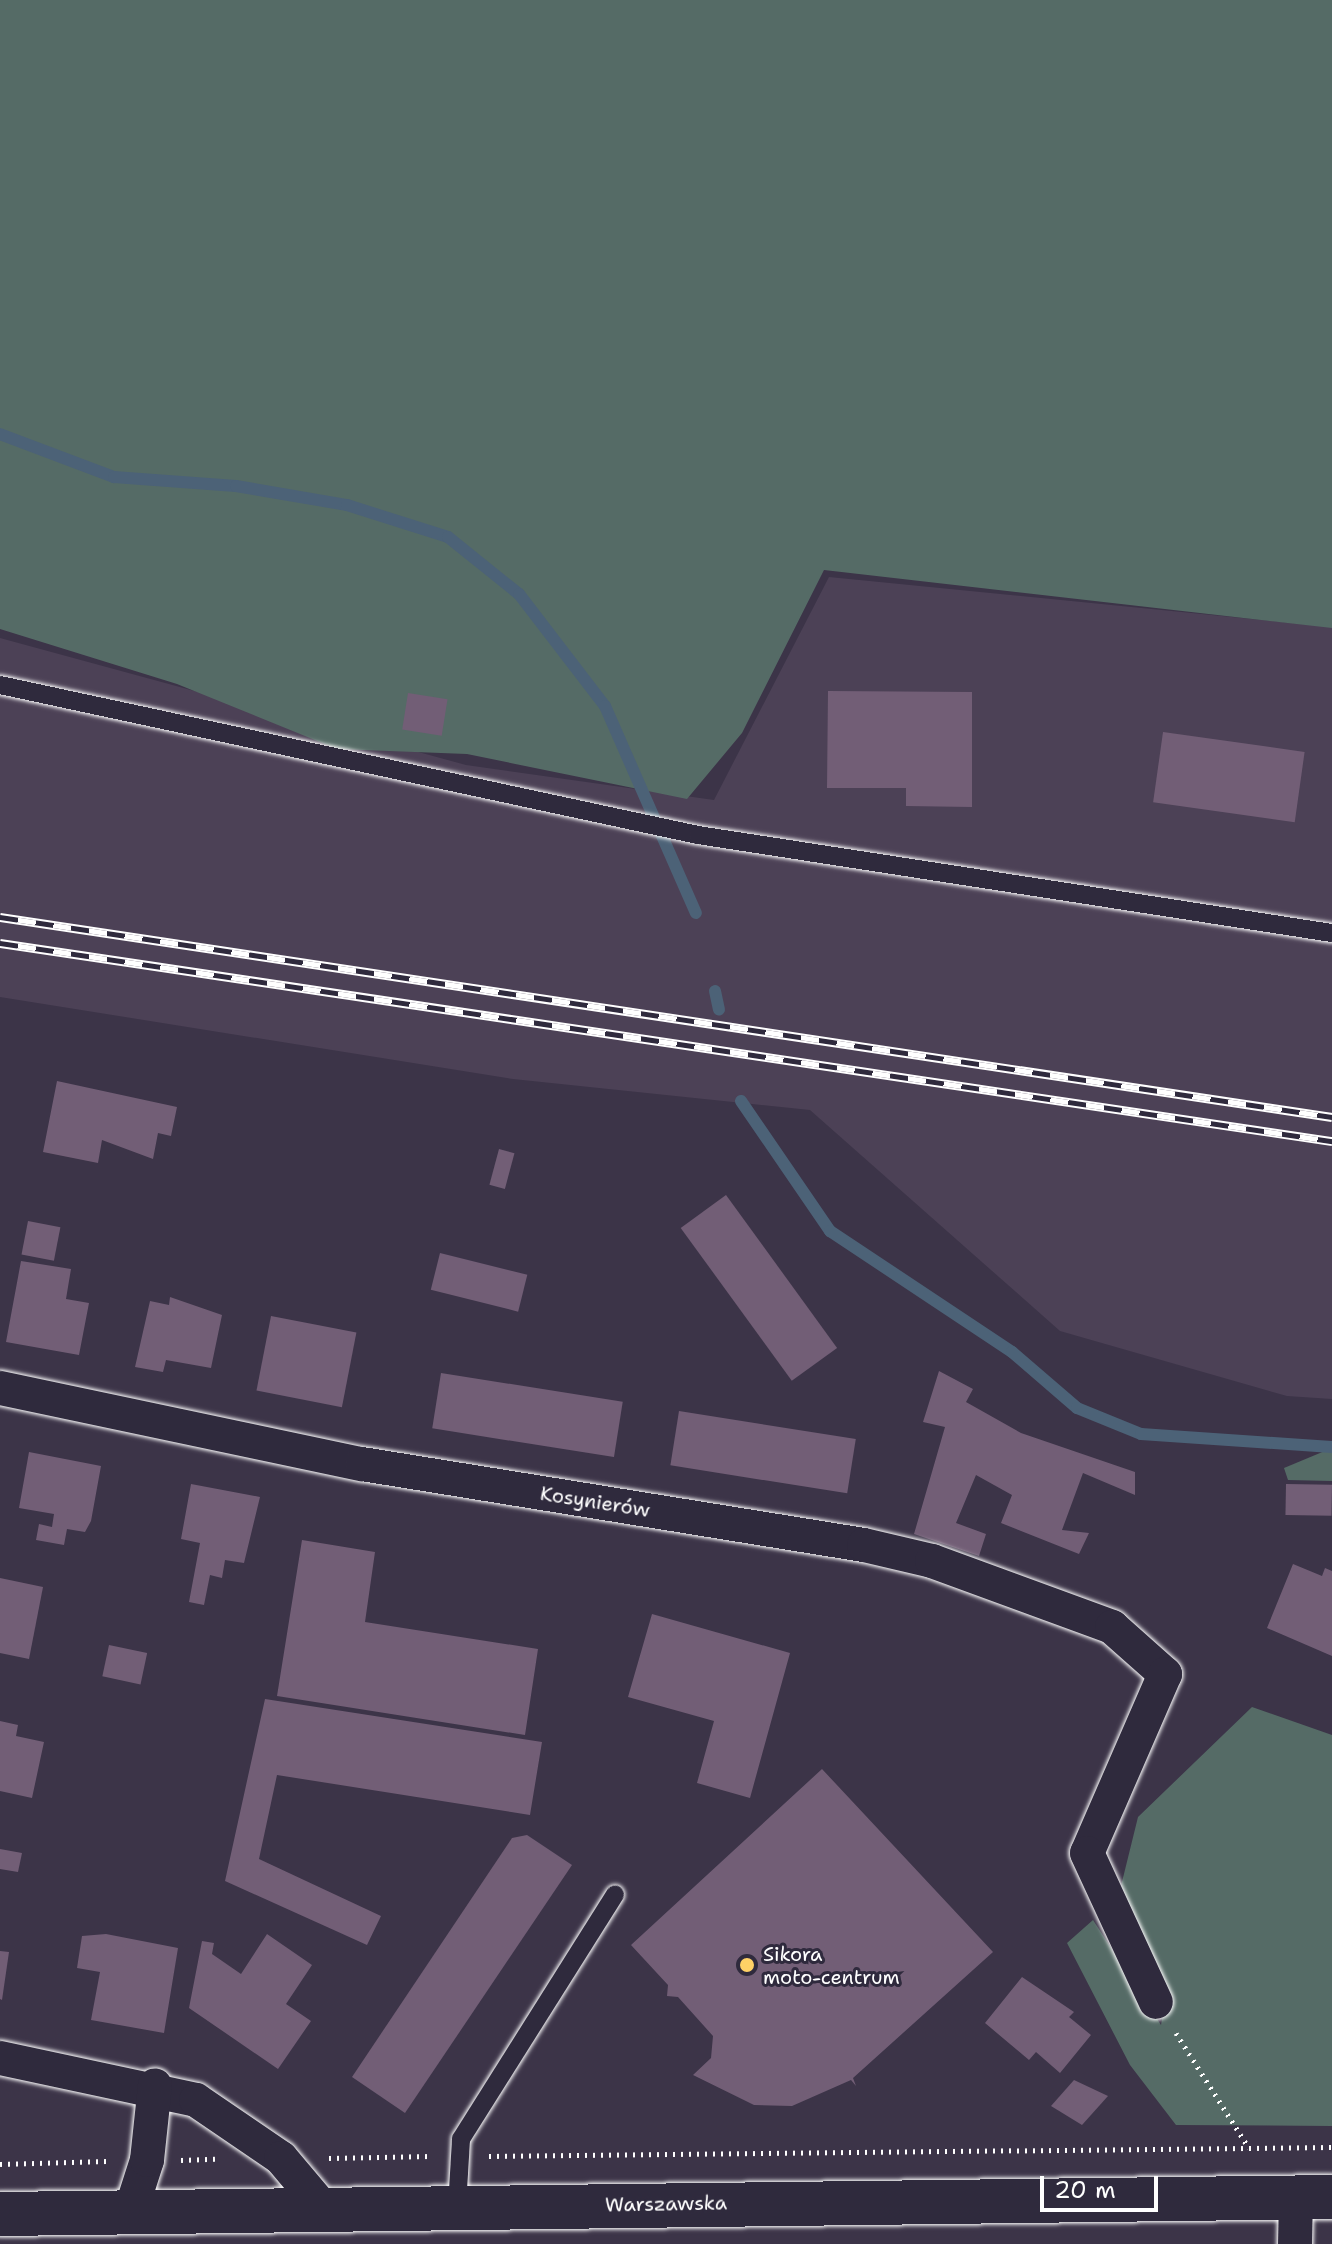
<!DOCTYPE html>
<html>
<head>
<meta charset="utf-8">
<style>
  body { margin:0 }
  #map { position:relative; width:1332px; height:2244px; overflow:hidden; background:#3c3448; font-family:"Shantell Sans",sans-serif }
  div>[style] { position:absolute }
  .built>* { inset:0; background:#4c4156 }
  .green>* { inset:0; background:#556b66 }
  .stream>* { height:12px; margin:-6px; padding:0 6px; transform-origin:6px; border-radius:6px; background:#4c6277 }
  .building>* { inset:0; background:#725e76; transform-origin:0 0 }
  .path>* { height:5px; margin-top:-2.5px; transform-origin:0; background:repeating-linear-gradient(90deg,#fff 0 2px,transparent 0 8px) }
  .roads { filter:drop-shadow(0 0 2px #fff) drop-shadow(0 0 2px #fff) }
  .service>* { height:18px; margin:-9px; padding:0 9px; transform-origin:9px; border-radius:9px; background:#2f2a3d }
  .minor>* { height:34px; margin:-17px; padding:0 17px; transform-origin:17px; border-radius:17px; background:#2f2a3d }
  .secondary>* { height:44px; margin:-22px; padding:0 22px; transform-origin:22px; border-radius:22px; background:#2f2a3d }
  .rail>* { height:9px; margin-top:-4.5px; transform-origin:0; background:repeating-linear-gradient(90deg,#2f2a3d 0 18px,#fff 0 36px); box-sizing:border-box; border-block:2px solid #fff }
  .dots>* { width:22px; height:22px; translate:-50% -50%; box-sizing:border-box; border:4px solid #2f2a3d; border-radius:50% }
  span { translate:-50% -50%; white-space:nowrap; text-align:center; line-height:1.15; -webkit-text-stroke:6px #2f2a3d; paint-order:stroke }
  .street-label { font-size:20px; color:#fff }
  .poi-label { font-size:20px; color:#fff }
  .left { translate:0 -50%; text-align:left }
  .scale { position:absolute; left:1040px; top:2176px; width:118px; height:36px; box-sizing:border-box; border:4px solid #fff; border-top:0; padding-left:10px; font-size:24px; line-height:28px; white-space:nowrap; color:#fff; -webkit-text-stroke:6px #2f2a3d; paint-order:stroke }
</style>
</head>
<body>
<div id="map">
  <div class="built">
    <div style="clip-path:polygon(829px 577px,1332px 627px,1332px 1399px,1287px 1396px,1060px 1331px,810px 1110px,513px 1079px,0 997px,0 638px,466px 765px,714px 800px)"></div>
  </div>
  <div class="green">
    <div style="clip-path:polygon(0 0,1332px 0,1332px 628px,824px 570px,742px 733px,687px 799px,467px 754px,337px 749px,177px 684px,0 629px)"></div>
    <div style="clip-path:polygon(1332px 1448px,1332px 1481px,1288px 1480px,1284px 1468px)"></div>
    <div style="clip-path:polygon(1252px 1707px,1332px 1735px,1332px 2126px,1176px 2125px,1130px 2065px,1067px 1943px,1093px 1920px,1161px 2025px,1167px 1990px,1121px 1886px,1138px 1817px)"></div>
  </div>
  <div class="stream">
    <div style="left:0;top:434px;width:122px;rotate:20.7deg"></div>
    <div style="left:114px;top:477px;width:122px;rotate:4.2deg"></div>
    <div style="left:236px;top:486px;width:113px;rotate:9.7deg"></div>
    <div style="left:347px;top:505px;width:106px;rotate:17.6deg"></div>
    <div style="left:448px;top:537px;width:91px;rotate:38.8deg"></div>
    <div style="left:519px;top:594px;width:141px;rotate:52.5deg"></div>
    <div style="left:605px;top:706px;width:226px;rotate:66.3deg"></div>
    <div style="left:715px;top:991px;width:19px;rotate:78deg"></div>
    <div style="left:741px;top:1101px;width:158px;rotate:55.6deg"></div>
    <div style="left:830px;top:1231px;width:219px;rotate:33.6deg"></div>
    <div style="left:1012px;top:1352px;width:86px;rotate:40.7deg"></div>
    <div style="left:1077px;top:1408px;width:69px;rotate:22.1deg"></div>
    <div style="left:1141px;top:1434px;width:191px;rotate:3.9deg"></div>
  </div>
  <div class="building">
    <div style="clip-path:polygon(828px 691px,972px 692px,972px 807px,906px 806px,906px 788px,827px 788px)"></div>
    <div style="left:408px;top:693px;width:40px;height:37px;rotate:9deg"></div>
    <div style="left:1163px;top:732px;width:143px;height:71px;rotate:8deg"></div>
    <div style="clip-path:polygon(57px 1081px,177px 1107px,171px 1136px,158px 1133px,153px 1159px,102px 1140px,98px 1163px,43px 1152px)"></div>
    <div style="left:499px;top:1149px;width:16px;height:37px;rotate:15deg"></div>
    <div style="left:726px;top:1195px;width:189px;height:56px;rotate:54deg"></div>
    <div style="left:28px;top:1221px;width:33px;height:34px;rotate:11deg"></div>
    <div style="left:440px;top:1253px;width:90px;height:38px;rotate:14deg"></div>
    <div style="clip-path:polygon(21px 1261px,71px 1269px,66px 1299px,89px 1303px,79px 1355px,6px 1342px)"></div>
    <div style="clip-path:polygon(170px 1297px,222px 1315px,211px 1368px,166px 1360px,163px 1372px,135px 1367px,150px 1301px,169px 1305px)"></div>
    <div style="left:271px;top:1316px;width:87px;height:76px;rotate:11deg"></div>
    <div style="clip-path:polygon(939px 1371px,973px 1389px,966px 1402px,1021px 1433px,1135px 1472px,1135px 1495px,1083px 1473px,1062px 1530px,1089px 1533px,1079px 1554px,1001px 1523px,1012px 1495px,976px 1475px,956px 1523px,986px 1534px,979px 1556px,914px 1534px,945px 1427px,923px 1422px)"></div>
    <div style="left:441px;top:1373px;width:184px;height:56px;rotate:9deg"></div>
    <div style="left:679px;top:1411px;width:179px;height:55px;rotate:9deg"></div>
    <div style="clip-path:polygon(29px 1452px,101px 1466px,91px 1521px,85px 1532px,67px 1529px,64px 1545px,36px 1540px,39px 1524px,52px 1527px,54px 1514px,19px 1508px)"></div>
    <div style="clip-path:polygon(191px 1484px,260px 1497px,244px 1563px,225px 1560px,222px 1578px,210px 1575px,204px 1605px,189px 1602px,200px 1543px,181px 1539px)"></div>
    <div style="left:1286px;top:1484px;width:46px;height:31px;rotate:1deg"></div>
    <div style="clip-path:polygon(302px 1540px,375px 1552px,365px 1622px,538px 1649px,525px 1735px,277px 1696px)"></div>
    <div style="clip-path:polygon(1293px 1564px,1322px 1576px,1325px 1568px,1332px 1571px,1332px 1656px,1267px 1628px)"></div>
    <div style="clip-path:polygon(0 1578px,43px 1587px,29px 1659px,0 1653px)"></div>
    <div style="clip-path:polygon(652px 1614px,790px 1653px,750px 1798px,697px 1783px,714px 1721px,628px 1697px)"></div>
    <div style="left:109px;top:1645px;width:39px;height:32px;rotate:12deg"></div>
    <div style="clip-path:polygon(265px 1699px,542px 1742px,530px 1815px,277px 1775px,259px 1859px,381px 1916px,367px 1945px,225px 1881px)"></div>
    <div style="clip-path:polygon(0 1721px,18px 1725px,16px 1736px,44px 1742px,32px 1798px,0 1791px)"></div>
    <div style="clip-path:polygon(822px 1769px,993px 1952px,853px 2078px,856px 2086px,851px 2080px,792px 2106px,754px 2105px,693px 2075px,711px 2058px,713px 2036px,678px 1997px,667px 1996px,668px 1985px,631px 1945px)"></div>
    <div style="clip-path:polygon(527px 1835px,572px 1865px,405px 2113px,352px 2077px,512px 1838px)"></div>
    <div style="clip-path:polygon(0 1849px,22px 1853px,18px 1872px,0 1869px)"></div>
    <div style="clip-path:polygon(106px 1934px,178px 1948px,164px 2033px,91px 2020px,100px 1972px,77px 1968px,82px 1936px)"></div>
    <div style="clip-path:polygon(267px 1934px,312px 1965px,286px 2004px,311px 2021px,278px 2069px,189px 2008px,202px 1941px,214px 1943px,212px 1954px,241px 1974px)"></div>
    <div style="clip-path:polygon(0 1951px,9px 1952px,2px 2000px,0 1999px)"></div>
    <div style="clip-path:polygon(1022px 1977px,1074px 2012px,1069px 2017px,1091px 2035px,1060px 2073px,1036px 2052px,1029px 2060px,985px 2023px)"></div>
    <div style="clip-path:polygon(1074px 2080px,1108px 2096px,1082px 2125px,1051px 2106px)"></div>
  </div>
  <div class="path">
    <div style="left:1176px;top:2033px;width:136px;rotate:57.6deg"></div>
    <div style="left:489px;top:2156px;width:843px;rotate:-0.61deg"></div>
    <div style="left:329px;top:2158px;width:102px;rotate:-1.1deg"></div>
    <div style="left:181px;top:2160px;width:34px;rotate:-2deg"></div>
    <div style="left:0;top:2164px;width:107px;rotate:-1.6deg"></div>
  </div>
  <div class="roads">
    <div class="service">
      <div style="left:0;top:685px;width:714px;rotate:12.13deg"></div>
      <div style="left:698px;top:835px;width:642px;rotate:8.79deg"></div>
      <div style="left:457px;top:2207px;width:68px;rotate:-86.6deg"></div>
      <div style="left:461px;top:2139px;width:289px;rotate:-57.8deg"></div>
    </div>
    <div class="minor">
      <div style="left:0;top:1388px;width:370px;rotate:11.9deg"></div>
      <div style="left:362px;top:1464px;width:508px;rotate:9.17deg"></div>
      <div style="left:864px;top:1545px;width:70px;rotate:13.2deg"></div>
      <div style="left:932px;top:1561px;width:192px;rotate:20.1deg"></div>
      <div style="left:1112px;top:1627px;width:71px;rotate:41.6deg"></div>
      <div style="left:1165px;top:1674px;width:195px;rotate:113.5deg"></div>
      <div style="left:1087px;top:1853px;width:164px;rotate:65.2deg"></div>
      <div style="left:0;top:2058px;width:200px;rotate:12.1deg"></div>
      <div style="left:196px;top:2100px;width:103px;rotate:34.3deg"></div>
      <div style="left:281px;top:2158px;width:68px;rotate:49.8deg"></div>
      <div style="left:130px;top:2213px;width:56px;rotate:-72.2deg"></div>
      <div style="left:147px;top:2160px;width:75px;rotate:-83.9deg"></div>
      <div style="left:1295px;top:2244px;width:47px;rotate:-88.8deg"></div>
    </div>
    <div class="secondary">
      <div style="left:0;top:2214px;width:1332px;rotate:-0.73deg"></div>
    </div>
  </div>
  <div class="rail">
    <div style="left:0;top:917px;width:1347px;rotate:8.54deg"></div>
    <div style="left:0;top:943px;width:1347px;rotate:8.46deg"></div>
  </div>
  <div class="dots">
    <div style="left:747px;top:1965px;background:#ffd166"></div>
  </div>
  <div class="street-label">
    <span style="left:595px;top:1502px;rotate:9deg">Kosynierów</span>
    <span style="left:666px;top:2204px;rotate:-1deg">Warszawska</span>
  </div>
  <div class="poi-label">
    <span class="left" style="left:763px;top:1966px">Sikora<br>moto-centrum</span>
  </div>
  <div class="scale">20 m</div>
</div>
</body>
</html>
